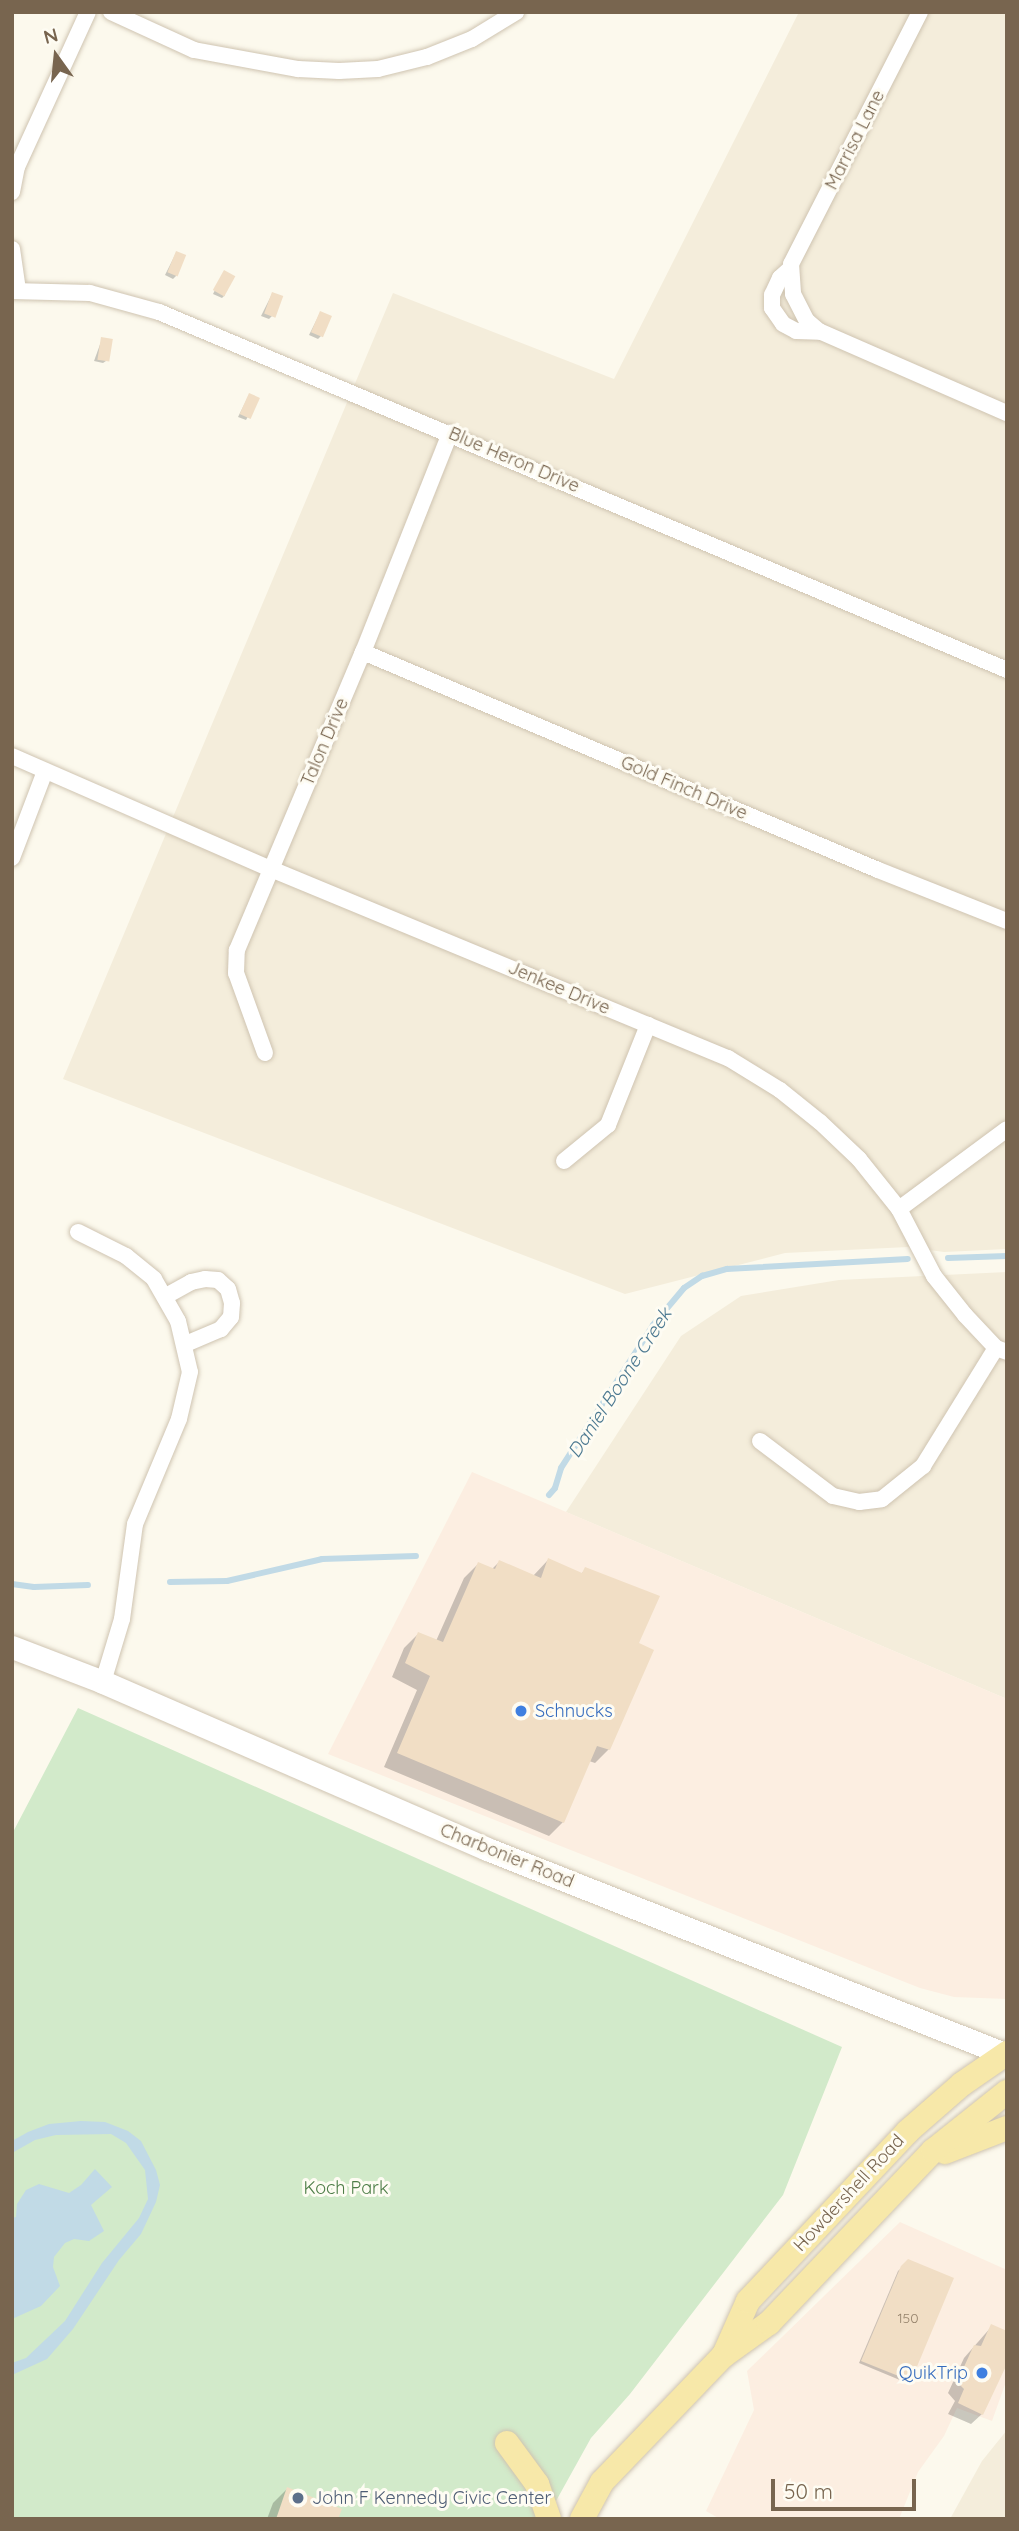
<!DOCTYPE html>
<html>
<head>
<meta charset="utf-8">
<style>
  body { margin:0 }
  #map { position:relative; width:1019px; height:2531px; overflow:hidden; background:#fcf9ed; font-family:Quicksand,sans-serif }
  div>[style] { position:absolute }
  .residential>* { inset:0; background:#f4eddb }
  .commercial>* { inset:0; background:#fceee1 }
  .green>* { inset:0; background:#d2eaca }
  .water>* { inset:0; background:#c1dae6 }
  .shadow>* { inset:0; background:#0003 }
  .stream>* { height:6px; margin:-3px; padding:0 3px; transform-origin:3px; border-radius:3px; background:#c1dae6 }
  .building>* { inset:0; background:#f1dec5; transform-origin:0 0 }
  .roads { filter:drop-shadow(0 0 2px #cfc4b1) drop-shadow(0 0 2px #cfc4b1) }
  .street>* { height:16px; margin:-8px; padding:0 8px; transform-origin:8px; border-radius:8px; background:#fff }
  .secondary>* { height:23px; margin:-11.5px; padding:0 11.5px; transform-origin:11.5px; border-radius:11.5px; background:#fff }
  .primary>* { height:24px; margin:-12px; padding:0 12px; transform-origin:12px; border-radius:12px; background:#f7e8a9 }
  .dots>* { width:19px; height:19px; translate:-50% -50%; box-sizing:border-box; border:4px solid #fefcf3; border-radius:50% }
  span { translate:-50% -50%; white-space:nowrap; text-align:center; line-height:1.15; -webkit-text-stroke:6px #fefcf3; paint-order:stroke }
  .number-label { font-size:14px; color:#96836c }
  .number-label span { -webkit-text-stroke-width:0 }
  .street-label { font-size:18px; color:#78654f }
  .shop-label { font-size:18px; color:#366cbe }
  .left { translate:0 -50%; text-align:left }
  .right { translate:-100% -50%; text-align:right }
  .park-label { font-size:18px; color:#4d7d47 }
  .service-label { font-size:18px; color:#4e5e75 }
  .water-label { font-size:19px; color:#4c7991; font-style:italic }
  .frame { position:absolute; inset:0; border:14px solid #78654f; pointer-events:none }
  .north { position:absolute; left:21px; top:21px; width:70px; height:70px; -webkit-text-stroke:5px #fefcf3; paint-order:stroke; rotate:345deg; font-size:19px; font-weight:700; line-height:28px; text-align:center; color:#78654f }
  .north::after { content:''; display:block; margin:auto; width:24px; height:32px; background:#78654f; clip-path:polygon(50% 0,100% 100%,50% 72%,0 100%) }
  .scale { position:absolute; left:771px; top:2479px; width:145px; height:32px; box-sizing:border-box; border:4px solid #78654f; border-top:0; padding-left:9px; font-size:21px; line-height:24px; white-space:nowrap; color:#78654f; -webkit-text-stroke:5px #fefcf3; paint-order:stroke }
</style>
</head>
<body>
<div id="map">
  <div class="residential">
    <div style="clip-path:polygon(799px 12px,1007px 12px,1007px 1249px,944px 1252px,908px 1247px,785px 1253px,625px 1294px,63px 1079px,393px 293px,614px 379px)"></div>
    <div style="clip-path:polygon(1007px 1272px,1007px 1699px,566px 1512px,681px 1336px,741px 1296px,839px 1280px)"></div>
    <div style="clip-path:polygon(1007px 2430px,1007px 2519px,950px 2519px,982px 2461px)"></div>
  </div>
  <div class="commercial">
    <div style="clip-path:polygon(472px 1472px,1007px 1699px,1007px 1999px,954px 1997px,920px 1988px,328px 1754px)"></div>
    <div style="clip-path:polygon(900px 2222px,1007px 2270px,1007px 2379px,992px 2421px,957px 2408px,944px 2436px,918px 2472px,899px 2519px,720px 2519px,706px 2511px,754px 2410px,747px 2371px)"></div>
  </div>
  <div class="green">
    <div style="clip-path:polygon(78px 1708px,842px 2047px,783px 2195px,630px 2394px,591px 2438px,546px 2519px,12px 2519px,12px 1834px)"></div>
  </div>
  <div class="water">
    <div style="clip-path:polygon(81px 2121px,105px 2122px,128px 2131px,141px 2141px,156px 2170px,160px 2185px,156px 2202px,141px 2234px,119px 2260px,73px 2329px,47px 2359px,12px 2375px,12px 2363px,26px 2358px,65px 2321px,102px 2263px,139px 2218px,148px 2199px,145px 2170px,126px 2143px,111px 2134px,56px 2135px,35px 2140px,12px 2153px,12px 2141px,28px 2132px,49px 2124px)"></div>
    <div style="clip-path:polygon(95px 2169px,112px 2187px,91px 2205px,104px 2231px,89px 2241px,74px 2239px,65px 2243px,54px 2257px,53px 2267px,60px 2286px,41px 2306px,12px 2319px,12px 2218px,16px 2217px,17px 2204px,26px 2190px,39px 2184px,69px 2193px,81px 2185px)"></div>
  </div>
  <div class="shadow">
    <div style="clip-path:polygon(176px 253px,176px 276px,173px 279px,165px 275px)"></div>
    <div style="clip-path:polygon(224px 272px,225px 295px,222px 298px,213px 294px)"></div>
    <div style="clip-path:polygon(272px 294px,272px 316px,269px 319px,261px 316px)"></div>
    <div style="clip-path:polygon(320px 313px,321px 336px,318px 339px,309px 335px)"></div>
    <div style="clip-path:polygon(102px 339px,106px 361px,103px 363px,94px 361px)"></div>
    <div style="clip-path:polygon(249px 395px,258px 399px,246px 420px,238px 417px)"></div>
    <div style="clip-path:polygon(548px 1560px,581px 1574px,586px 1569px,636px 1644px,609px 1749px,595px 1763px,589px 1761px,563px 1822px,549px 1836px,384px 1767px,417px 1690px,392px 1677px,404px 1648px,418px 1634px,436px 1641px,464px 1578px,478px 1564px,492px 1569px,499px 1562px,533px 1576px)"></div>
    <div style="clip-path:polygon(909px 2261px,910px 2380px,907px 2383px,859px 2363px,898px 2271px)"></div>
    <div style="clip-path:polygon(992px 2326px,982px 2414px,971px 2424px,948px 2414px,955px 2401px,948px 2393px,964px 2358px)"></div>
    <div style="clip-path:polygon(287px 2489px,336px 2519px,267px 2519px,273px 2503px)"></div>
  </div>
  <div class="stream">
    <div style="left:948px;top:1258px;width:59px;rotate:-1.9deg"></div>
    <div style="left:549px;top:1495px;width:9px;rotate:-49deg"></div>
    <div style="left:555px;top:1488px;width:21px;rotate:-73deg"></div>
    <div style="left:561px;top:1468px;width:170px;rotate:-57.2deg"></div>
    <div style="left:653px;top:1325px;width:48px;rotate:-50deg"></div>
    <div style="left:684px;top:1288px;width:22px;rotate:-34deg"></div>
    <div style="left:702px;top:1276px;width:26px;rotate:-16deg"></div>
    <div style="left:727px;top:1269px;width:181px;rotate:-3.2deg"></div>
    <div style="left:170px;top:1582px;width:57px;rotate:-1deg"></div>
    <div style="left:227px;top:1581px;width:98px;rotate:-13deg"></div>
    <div style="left:322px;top:1559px;width:94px;rotate:-1.8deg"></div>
    <div style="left:12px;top:1584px;width:22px;rotate:8deg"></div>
    <div style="left:34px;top:1587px;width:54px;rotate:-2.1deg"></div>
  </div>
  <div class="building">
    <div style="left:176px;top:251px;width:11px;height:23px;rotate:22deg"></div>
    <div style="left:224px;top:270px;width:13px;height:23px;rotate:29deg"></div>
    <div style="left:272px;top:292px;width:12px;height:23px;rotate:20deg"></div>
    <div style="left:320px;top:311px;width:13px;height:23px;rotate:23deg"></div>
    <div style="left:101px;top:337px;width:12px;height:23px;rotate:9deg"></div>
    <div style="left:249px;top:393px;width:12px;height:23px;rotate:24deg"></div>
    <div style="clip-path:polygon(548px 1558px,582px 1573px,585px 1567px,660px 1596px,639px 1643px,654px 1650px,610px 1750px,597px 1746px,564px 1823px,397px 1753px,430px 1676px,405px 1663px,418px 1632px,443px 1642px,478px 1562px,495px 1569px,499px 1560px,541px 1578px)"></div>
    <div style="clip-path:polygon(908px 2259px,954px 2278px,911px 2381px,861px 2361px,901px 2266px)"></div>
    <div style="clip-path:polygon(991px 2324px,1007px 2331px,1007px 2364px,983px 2415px,958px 2403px,964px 2389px,957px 2382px,974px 2345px,981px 2346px)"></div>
    <div style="clip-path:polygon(287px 2487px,342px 2509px,338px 2519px,276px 2519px)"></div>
  </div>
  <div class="roads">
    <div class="street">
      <div style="left:111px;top:12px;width:91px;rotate:24.6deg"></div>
      <div style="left:194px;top:50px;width:106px;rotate:10.4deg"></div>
      <div style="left:298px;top:69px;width:41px;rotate:2.8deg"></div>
      <div style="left:339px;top:71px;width:39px;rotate:-3deg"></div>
      <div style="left:378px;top:69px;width:50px;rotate:-13.8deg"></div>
      <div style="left:427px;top:57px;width:48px;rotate:-21.8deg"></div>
      <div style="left:472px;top:39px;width:52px;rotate:-31.5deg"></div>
      <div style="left:920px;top:12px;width:283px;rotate:117.1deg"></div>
      <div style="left:791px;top:264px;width:30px;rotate:86deg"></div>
      <div style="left:793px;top:294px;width:30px;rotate:63deg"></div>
      <div style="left:807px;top:321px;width:16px;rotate:40deg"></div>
      <div style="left:819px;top:331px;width:205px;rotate:23.6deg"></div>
      <div style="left:12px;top:192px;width:25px;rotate:-79deg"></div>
      <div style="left:17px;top:167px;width:170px;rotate:-65.4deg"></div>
      <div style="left:12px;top:249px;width:41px;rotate:81.7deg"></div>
      <div style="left:791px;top:268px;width:15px;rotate:138deg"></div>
      <div style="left:780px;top:278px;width:19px;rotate:115deg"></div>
      <div style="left:772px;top:295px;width:13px;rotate:90deg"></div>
      <div style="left:772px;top:308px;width:19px;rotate:55deg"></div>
      <div style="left:783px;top:324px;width:15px;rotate:28deg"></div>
      <div style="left:796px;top:331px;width:24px;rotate:2deg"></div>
      <div style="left:12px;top:291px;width:78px;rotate:1.5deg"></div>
      <div style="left:90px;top:293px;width:72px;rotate:15.4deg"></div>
      <div style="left:159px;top:312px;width:920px;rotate:22.89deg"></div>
      <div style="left:363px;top:652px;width:559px;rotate:22.94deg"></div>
      <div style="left:878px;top:870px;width:139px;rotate:21.6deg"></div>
      <div style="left:12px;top:756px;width:283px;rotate:23.6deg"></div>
      <div style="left:271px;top:869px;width:495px;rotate:22.5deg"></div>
      <div style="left:728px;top:1058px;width:61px;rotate:31.6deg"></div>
      <div style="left:780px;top:1090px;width:51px;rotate:38.7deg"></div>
      <div style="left:820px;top:1122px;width:54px;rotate:43.5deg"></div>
      <div style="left:859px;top:1159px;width:64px;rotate:51.3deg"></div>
      <div style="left:899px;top:1209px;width:76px;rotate:62.4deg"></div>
      <div style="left:934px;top:1276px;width:50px;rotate:51.5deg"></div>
      <div style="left:965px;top:1315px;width:45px;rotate:46.8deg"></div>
      <div style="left:996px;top:1348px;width:12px;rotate:20deg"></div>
      <div style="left:12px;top:858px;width:93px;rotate:-69.2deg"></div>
      <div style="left:265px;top:1053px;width:85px;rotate:-109.9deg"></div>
      <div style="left:236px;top:973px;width:23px;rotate:-88deg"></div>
      <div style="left:237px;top:950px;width:324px;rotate:-67.1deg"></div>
      <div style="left:363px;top:652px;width:236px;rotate:-68.3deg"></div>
      <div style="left:564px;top:1161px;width:57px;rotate:-39.3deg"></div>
      <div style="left:608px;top:1125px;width:108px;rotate:-68.2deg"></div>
      <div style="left:899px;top:1209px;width:134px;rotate:-36.5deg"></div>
      <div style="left:78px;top:1232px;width:54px;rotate:26.6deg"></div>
      <div style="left:126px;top:1256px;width:36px;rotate:39deg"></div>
      <div style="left:154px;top:1279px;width:48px;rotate:60.3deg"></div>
      <div style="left:178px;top:1321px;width:52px;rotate:76.8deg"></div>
      <div style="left:190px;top:1372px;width:48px;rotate:103.2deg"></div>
      <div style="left:179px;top:1419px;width:114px;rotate:112.7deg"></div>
      <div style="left:135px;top:1524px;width:96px;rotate:97.8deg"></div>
      <div style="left:122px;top:1619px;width:66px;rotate:106.8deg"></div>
      <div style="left:166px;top:1296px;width:29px;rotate:-29deg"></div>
      <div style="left:191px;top:1282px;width:14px;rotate:-12deg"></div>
      <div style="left:205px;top:1279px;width:13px;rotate:4deg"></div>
      <div style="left:218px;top:1280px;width:13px;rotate:42deg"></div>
      <div style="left:228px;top:1289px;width:15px;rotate:74deg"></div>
      <div style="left:232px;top:1303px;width:14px;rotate:94deg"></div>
      <div style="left:231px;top:1317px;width:16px;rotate:130deg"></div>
      <div style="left:221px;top:1329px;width:38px;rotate:157deg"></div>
      <div style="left:760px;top:1441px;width:91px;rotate:37deg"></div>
      <div style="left:833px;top:1496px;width:27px;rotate:13deg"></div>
      <div style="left:859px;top:1502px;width:23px;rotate:-7deg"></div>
      <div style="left:882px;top:1499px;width:53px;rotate:-38.8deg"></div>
      <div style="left:923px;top:1466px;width:139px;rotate:-58.3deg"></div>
    </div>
    <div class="secondary">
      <div style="left:12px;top:1647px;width:97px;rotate:21deg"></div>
      <div style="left:103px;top:1682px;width:419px;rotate:23.5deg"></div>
      <div style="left:487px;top:1849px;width:559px;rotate:21.61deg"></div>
    </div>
    <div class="primary">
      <div style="left:945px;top:2152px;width:66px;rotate:-21.2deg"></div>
      <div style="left:724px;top:2355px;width:59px;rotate:-66deg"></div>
      <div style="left:748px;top:2301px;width:232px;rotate:-46.7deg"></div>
      <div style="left:907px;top:2132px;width:73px;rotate:-41.1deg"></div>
      <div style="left:962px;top:2084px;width:55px;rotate:-34.6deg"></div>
      <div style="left:507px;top:2443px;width:51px;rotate:53.8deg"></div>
      <div style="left:537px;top:2484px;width:37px;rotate:71deg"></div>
      <div style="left:582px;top:2519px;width:42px;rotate:-61.6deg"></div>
      <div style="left:602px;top:2482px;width:175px;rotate:-46.2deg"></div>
      <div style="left:723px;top:2356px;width:57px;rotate:-35.7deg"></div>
      <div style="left:769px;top:2323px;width:238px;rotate:-46.4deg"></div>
      <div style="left:933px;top:2151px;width:95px;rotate:-38.6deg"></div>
    </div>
  </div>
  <div class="dots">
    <div style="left:521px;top:1711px;background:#3f7fe0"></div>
    <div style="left:982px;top:2373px;background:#3f7fe0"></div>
    <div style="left:298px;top:2498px;background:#5c6f8a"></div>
  </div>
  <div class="number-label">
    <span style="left:908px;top:2318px">150</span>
  </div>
  <div class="street-label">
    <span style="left:855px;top:140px;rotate:-63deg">Marrisa Lane</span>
    <span style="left:514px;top:460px;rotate:23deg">Blue Heron Drive</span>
    <span style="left:325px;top:742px;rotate:-67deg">Talon Drive</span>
    <span style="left:684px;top:788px;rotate:23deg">Gold Finch Drive</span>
    <span style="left:559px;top:988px;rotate:23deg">Jenkee Drive</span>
    <span style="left:507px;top:1856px;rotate:22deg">Charbonier Road</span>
    <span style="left:849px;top:2193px;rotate:-47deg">Howdershell Road</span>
  </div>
  <div class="shop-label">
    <span class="left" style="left:535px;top:1711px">Schnucks</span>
    <span class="right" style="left:968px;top:2373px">QuikTrip</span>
  </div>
  <div class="park-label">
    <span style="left:346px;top:2188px">Koch Park</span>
  </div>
  <div class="service-label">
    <span class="left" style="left:312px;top:2498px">John F Kennedy Civic Center</span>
  </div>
  <div class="water-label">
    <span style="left:620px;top:1383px;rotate:-57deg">Daniel Boone Creek</span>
  </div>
  <div class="frame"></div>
  <div class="north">N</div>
  <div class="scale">50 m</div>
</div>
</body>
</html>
